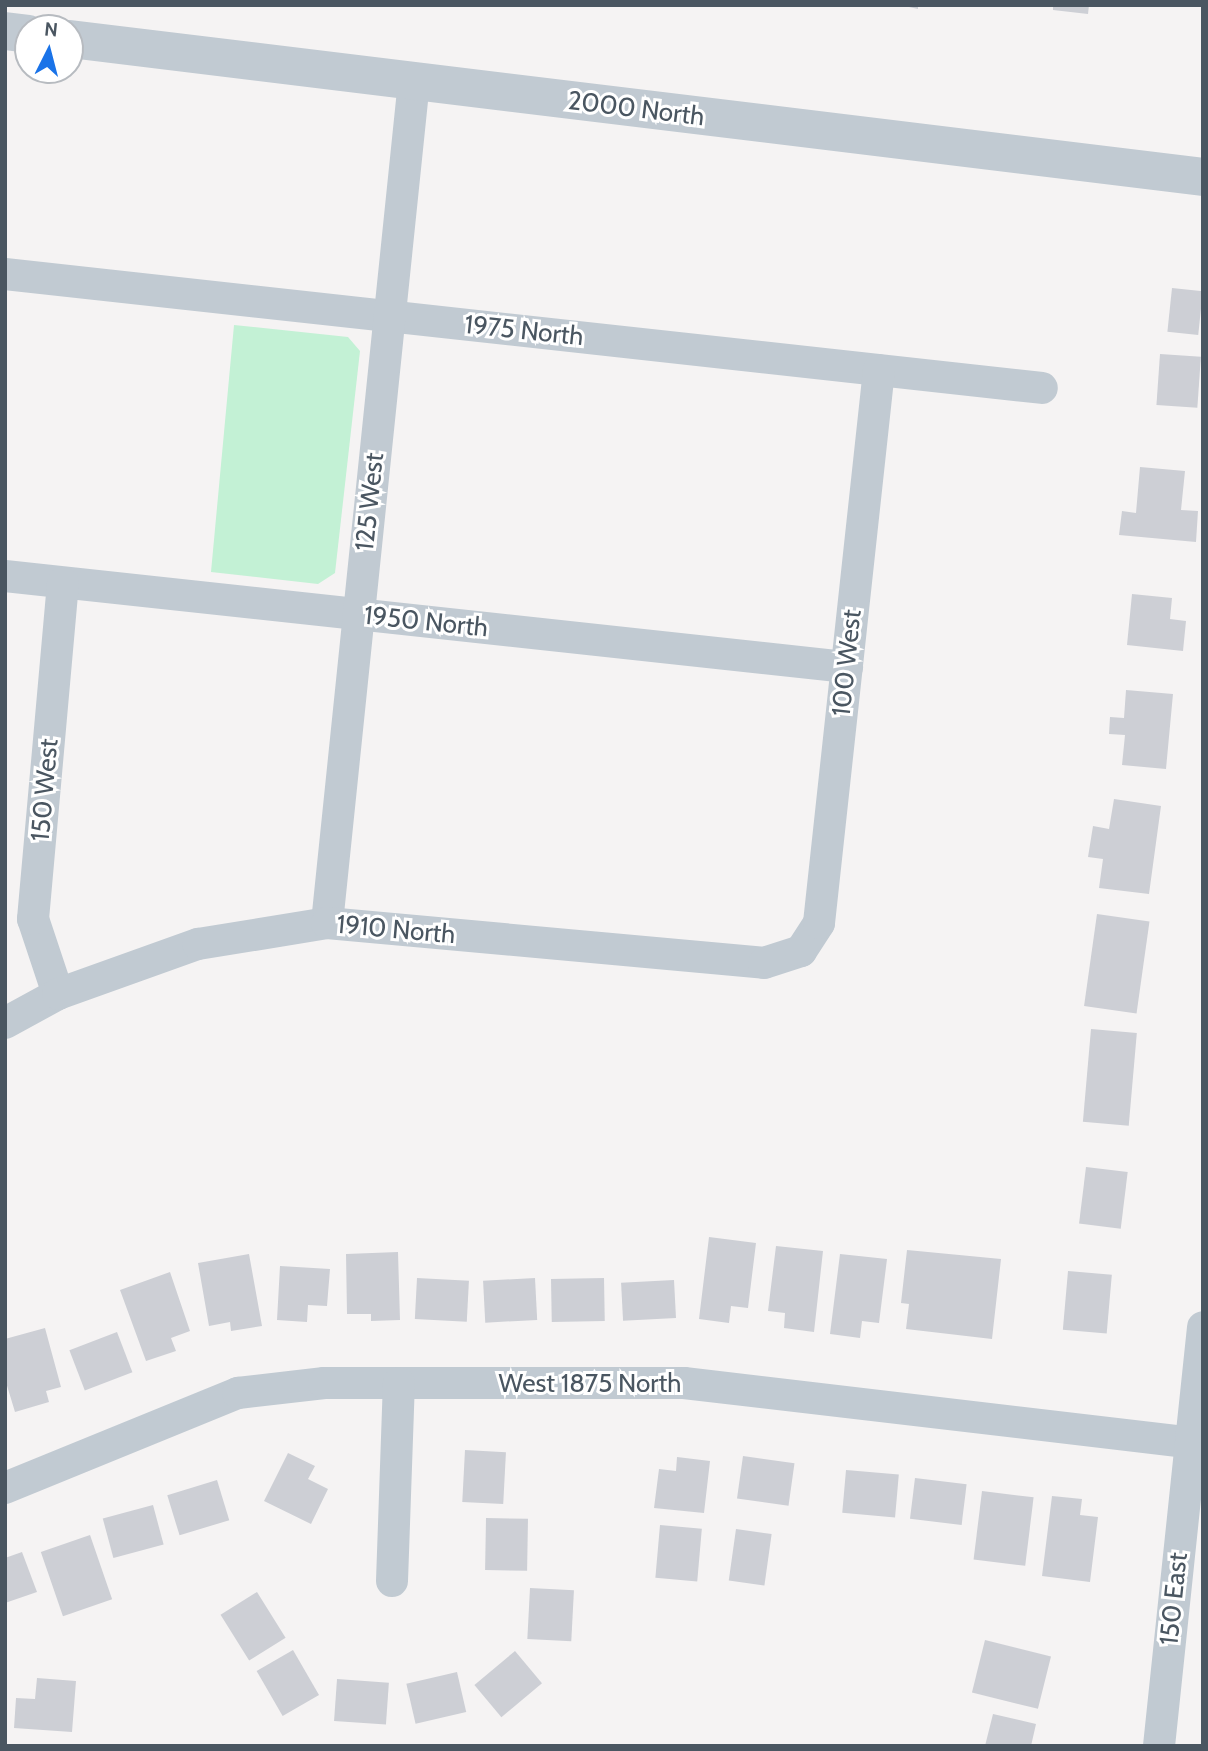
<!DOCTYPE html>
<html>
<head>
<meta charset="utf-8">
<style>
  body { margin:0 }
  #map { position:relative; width:1208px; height:1751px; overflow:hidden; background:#f5f3f3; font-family:Cabin,sans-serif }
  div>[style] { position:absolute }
  .green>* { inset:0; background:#c3f1d5 }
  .building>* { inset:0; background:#cdcfd5; transform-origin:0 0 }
  .minor>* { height:32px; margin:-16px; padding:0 16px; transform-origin:16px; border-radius:16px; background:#c1cad2 }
  .tertiary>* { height:38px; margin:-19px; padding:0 19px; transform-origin:19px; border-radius:19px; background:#c1cad2 }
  span { translate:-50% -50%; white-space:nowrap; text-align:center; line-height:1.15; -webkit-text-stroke:6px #fff; paint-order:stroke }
  .street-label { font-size:26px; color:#4a5661 }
  .frame { position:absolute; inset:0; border:7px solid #4a5661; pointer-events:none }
  .north { position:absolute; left:14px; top:14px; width:70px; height:70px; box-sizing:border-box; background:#fff; border:2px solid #b7bbc0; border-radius:50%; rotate:6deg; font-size:19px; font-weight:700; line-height:28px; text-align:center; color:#4a5661 }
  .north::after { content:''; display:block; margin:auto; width:24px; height:32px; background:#1a73e8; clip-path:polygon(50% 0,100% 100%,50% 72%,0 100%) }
</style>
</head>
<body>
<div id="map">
  <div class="green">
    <div style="clip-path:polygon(234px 325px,348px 337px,360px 351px,335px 573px,318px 584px,211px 572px)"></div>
  </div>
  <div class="building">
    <div style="clip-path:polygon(900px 5px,918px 5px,918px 9px)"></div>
    <div style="clip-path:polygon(1053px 5px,1089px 5px,1088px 14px,1053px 10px)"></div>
    <div style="left:1172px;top:288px;width:31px;height:44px;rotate:6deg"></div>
    <div style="left:1160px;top:354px;width:41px;height:51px;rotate:4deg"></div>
    <div style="clip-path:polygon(1140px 467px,1185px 471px,1181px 510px,1198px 511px,1196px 542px,1119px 535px,1122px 511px,1136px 513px)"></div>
    <div style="clip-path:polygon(1132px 594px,1172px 598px,1170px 619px,1186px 621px,1183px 651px,1127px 645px)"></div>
    <div style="clip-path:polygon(1126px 690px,1173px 694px,1166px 769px,1122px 765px,1125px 735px,1109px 734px,1110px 717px,1124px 718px)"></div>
    <div style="clip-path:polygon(1114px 799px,1161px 806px,1149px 894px,1099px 888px,1103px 859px,1088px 857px,1093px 826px,1109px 829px)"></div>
    <div style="left:1097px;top:914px;width:53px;height:93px;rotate:8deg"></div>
    <div style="left:1091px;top:1029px;width:46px;height:93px;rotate:5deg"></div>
    <div style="left:1086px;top:1167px;width:42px;height:57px;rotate:7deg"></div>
    <div style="clip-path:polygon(709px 1237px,756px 1243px,748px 1308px,731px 1306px,729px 1323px,699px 1319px)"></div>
    <div style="clip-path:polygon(776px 1246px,823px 1251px,814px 1332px,784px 1328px,785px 1313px,768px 1311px)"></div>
    <div style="clip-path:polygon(907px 1250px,1001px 1259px,992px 1339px,906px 1329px,909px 1304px,901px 1303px)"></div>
    <div style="clip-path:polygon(398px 1252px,400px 1320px,371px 1321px,371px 1314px,347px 1314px,346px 1254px)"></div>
    <div style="clip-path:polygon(249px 1254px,262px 1326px,231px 1331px,230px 1322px,209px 1326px,198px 1263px)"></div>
    <div style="clip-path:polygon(840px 1254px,887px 1259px,879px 1323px,862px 1321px,860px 1338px,830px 1334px)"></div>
    <div style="clip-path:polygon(280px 1266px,330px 1269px,327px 1306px,308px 1305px,307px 1322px,277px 1320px)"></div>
    <div style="left:1068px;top:1271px;width:44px;height:59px;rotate:5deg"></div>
    <div style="clip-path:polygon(170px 1272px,190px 1331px,171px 1338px,176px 1351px,146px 1361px,120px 1290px)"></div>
    <div style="left:417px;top:1278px;width:52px;height:41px;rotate:3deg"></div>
    <div style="left:535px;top:1278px;width:42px;height:52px;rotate:87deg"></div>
    <div style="left:604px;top:1278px;width:43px;height:53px;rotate:89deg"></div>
    <div style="left:674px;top:1280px;width:38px;height:53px;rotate:87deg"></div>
    <div style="clip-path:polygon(45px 1328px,61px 1387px,46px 1391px,49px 1402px,15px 1412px,5px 1379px,5px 1339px)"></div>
    <div style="left:117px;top:1332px;width:43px;height:51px;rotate:69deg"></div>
    <div style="left:465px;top:1450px;width:41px;height:52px;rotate:3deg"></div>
    <div style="clip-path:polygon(288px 1453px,315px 1466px,308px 1479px,328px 1489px,311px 1524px,264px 1501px)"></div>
    <div style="left:743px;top:1456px;width:52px;height:43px;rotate:8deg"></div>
    <div style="clip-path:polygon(677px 1457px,710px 1461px,704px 1513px,654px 1508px,659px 1469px,676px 1471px)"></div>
    <div style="left:846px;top:1470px;width:53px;height:43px;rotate:5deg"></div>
    <div style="left:915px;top:1478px;width:52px;height:41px;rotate:7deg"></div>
    <div style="left:217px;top:1480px;width:42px;height:52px;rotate:73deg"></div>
    <div style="left:982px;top:1491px;width:52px;height:69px;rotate:7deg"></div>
    <div style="clip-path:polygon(1052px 1496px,1082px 1499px,1080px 1515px,1098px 1517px,1090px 1582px,1042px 1576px)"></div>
    <div style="left:153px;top:1505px;width:41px;height:52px;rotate:75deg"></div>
    <div style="left:486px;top:1518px;width:42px;height:52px;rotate:1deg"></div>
    <div style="left:660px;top:1525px;width:42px;height:53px;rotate:5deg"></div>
    <div style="left:736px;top:1529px;width:36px;height:52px;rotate:8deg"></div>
    <div style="left:90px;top:1535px;width:68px;height:52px;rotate:71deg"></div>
    <div style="clip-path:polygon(22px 1552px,37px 1592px,5px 1603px,5px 1558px)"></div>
    <div style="left:530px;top:1588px;width:44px;height:51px;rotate:3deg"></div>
    <div style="left:257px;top:1592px;width:54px;height:43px;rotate:58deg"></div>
    <div style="left:985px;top:1640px;width:68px;height:54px;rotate:14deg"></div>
    <div style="left:293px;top:1650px;width:52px;height:42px;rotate:60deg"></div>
    <div style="left:515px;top:1651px;width:42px;height:53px;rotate:50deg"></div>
    <div style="left:457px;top:1672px;width:41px;height:52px;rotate:77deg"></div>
    <div style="clip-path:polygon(37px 1678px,76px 1681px,72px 1732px,14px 1728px,16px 1698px,35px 1699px)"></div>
    <div style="left:337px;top:1679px;width:52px;height:42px;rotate:4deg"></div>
    <div style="clip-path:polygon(993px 1714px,1036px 1724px,1031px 1746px,985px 1746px)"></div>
  </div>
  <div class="minor">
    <div style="left:5px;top:274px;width:1043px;rotate:6.27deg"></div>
    <div style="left:5px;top:576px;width:847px;rotate:6.17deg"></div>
    <div style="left:327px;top:923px;width:846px;rotate:-84.1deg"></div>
    <div style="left:58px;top:994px;width:79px;rotate:-108.4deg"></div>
    <div style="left:33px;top:919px;width:337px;rotate:-84.9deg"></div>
    <div style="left:5px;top:1023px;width:60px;rotate:-28.7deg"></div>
    <div style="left:58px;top:994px;width:149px;rotate:-19.7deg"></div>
    <div style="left:198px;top:944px;width:131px;rotate:-9.2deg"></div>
    <div style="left:327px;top:923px;width:439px;rotate:5.2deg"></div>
    <div style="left:764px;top:963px;width:39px;rotate:-18deg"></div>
    <div style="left:801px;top:951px;width:33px;rotate:-57deg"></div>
    <div style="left:819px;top:923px;width:556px;rotate:-83.81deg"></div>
    <div style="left:5px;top:1488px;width:252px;rotate:-22.2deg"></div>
    <div style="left:238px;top:1393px;width:87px;rotate:-6.6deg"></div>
    <div style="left:324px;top:1383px;width:360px"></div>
    <div style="left:684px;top:1383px;width:523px;rotate:6.7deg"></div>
    <div style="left:392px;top:1581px;width:198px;rotate:-88deg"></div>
    <div style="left:1159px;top:1746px;width:421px;rotate:-84deg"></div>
  </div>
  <div class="tertiary">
    <div style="left:5px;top:31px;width:23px;rotate:7deg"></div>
    <div style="left:70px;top:39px;width:1141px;rotate:6.94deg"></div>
  </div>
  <div class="street-label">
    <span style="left:636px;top:109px;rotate:7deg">2000 North</span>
    <span style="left:524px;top:331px;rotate:6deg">1975 North</span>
    <span style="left:370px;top:502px;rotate:-84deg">125 West</span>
    <span style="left:426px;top:622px;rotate:6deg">1950 North</span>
    <span style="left:847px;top:663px;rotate:-84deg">100 West</span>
    <span style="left:45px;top:790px;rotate:-85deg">150 West</span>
    <span style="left:396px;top:930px;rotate:5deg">1910 North</span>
    <span style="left:590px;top:1384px">West 1875 North</span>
    <span style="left:1174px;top:1599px;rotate:-84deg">150 East</span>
  </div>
  <div class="frame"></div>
  <div class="north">N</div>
</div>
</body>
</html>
